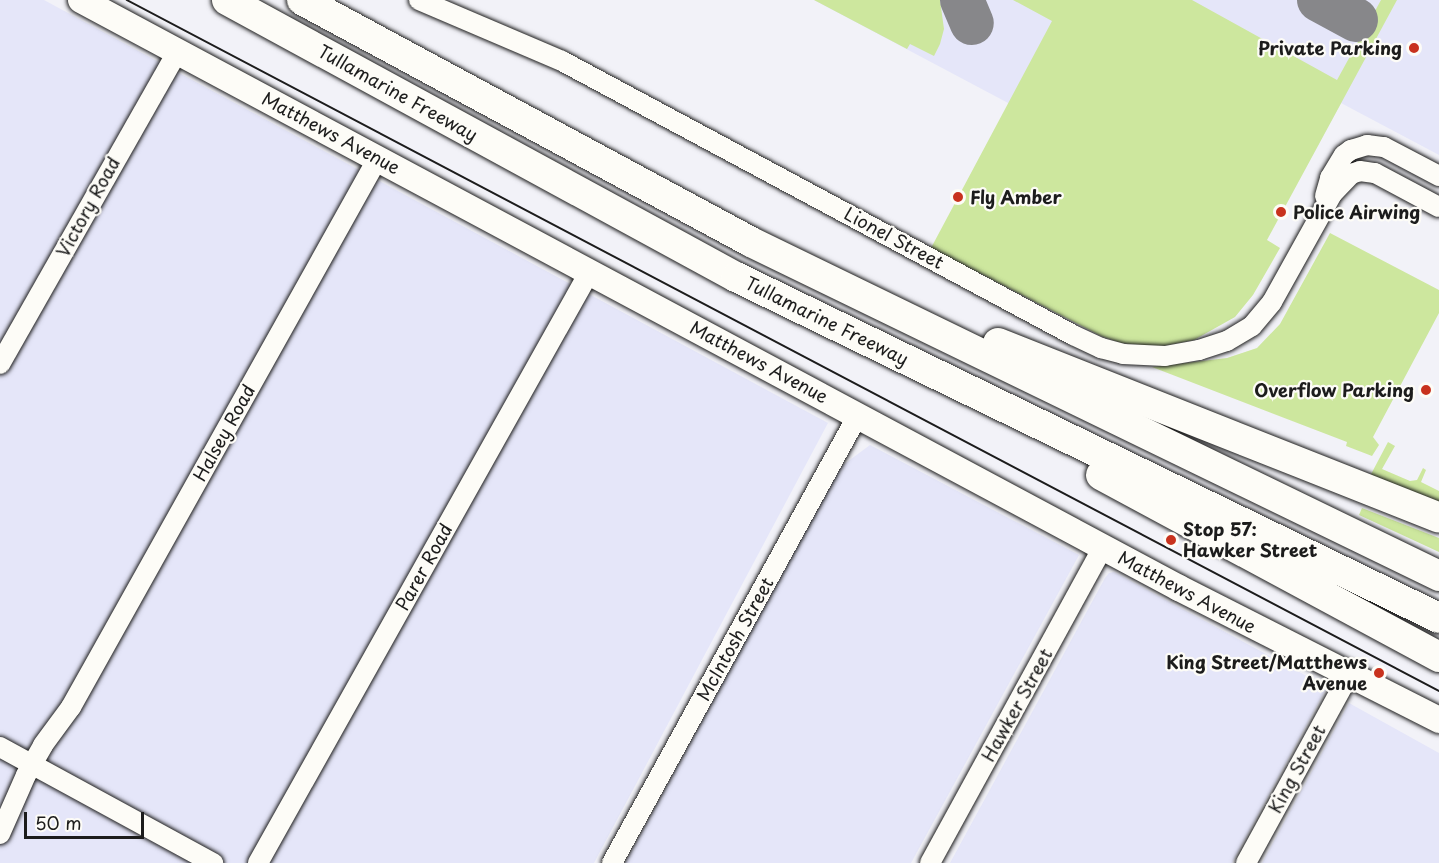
<!DOCTYPE html>
<html>
<head>
<meta charset="utf-8">
<style>
  body { margin:0 }
  #map { position:relative; width:1439px; height:863px; overflow:hidden; background:#f2f2f8; font-family:"Playpen Sans",sans-serif }
  div>[style] { position:absolute }
  .built>* { inset:0; background:#e5e6f9 }
  .green>* { inset:0; background:#cde79e }
  .taxiway>* { height:44px; margin:-22px; padding:0 22px; transform-origin:22px; border-radius:22px; background:#87878a }
  .roads { filter:drop-shadow(0 0 2px #1c1c1c) drop-shadow(0 0 2px #1c1c1c) }
  .minor>* { height:20px; margin:-10px; padding:0 10px; transform-origin:10px; border-radius:10px; background:#fdfcf7 }
  .major>* { height:26px; margin:-13px; padding:0 13px; transform-origin:13px; border-radius:13px; background:#fdfcf7 }
  .highway>* { height:30px; margin:-15px; padding:0 15px; transform-origin:15px; border-radius:15px; background:#fdfcf7 }
  .tram>* { height:1.5px; margin:-0.75px; padding:0 0.75px; transform-origin:0.75px; border-radius:0.75px; background:#1c1c1c }
  .dots>* { width:16px; height:16px; translate:-50% -50%; box-sizing:border-box; border:3px solid #fdfcf7; border-radius:50% }
  span { translate:-50% -50%; white-space:nowrap; text-align:center; line-height:1.15; -webkit-text-stroke:4.5px #fdfcf7; paint-order:stroke }
  .poi-label { font-size:18px; color:#1c1c1c; font-weight:700 }
  .right { translate:-100% -50%; text-align:right }
  .left { translate:0 -50%; text-align:left }
  .street-label { font-size:18px; color:#1c1c1c }
  .scale { position:absolute; left:24px; top:812px; width:120px; height:27px; box-sizing:border-box; border:3px solid #1c1c1c; border-top:0; padding-left:8px; font-size:18px; line-height:21px; white-space:nowrap; color:#1c1c1c; -webkit-text-stroke:4px #fdfcf7; paint-order:stroke }
</style>
</head>
<body>
<div id="map">
  <div class="built">
    <div style="clip-path:polygon(0 0,44px 0,828px 423px,594px 863px,0 863px)"></div>
    <div style="clip-path:polygon(814px 0,1439px 0,1439px 155px,1341px 103px,1266px 240px)"></div>
    <div style="clip-path:polygon(870px 445px,1079px 555px,911px 863px,625px 863px,839px 468px)"></div>
    <div style="clip-path:polygon(1114px 572px,1327px 687px,1232px 863px,950px 863px,1105px 578px,1109px 573px)"></div>
    <div style="clip-path:polygon(1349px 703px,1439px 753px,1439px 863px,1262px 863px)"></div>
  </div>
  <div class="green">
    <div style="clip-path:polygon(814px 0,940px 0,944px 29px,940px 44px,934px 56px,910px 44px,907px 49px)"></div>
    <div style="clip-path:polygon(1013px 0,1192px 0,1337px 80px,1381px 0,1397px 0,1267px 240px,1280px 248px,1253px 295px,1235px 317px,1194px 340px,1158px 347px,1121px 343px,1101px 336px,931px 248px,1052px 21px)"></div>
    <div style="clip-path:polygon(1330px 233px,1439px 290px,1439px 313px,1373px 437px,1379px 445px,1372px 456px,1346px 446px,1347px 442px,1152px 367px,1227px 358px,1257px 348px,1280px 324px)"></div>
    <div style="clip-path:polygon(1388px 442px,1395px 446px,1382px 469px,1410px 481px,1417px 480px,1423px 468px,1426px 470px,1421px 482px,1439px 491px,1439px 503px,1369px 478px)"></div>
    <div style="clip-path:polygon(1362px 508px,1439px 538px,1439px 552px,1359px 515px)"></div>
  </div>
  <div class="taxiway">
    <div style="left:962px;top:0;width:25px;rotate:67deg"></div>
    <div style="left:1319px;top:0;width:42px;rotate:28.4deg"></div>
  </div>
  <div class="roads">
    <div class="minor">
      <div style="left:419px;top:0;width:155px;rotate:23.1deg"></div>
      <div style="left:562px;top:61px;width:580px;rotate:28.2deg"></div>
      <div style="left:1073px;top:335px;width:31px;rotate:25deg"></div>
      <div style="left:1101px;top:348px;width:23px;rotate:15deg"></div>
      <div style="left:1123px;top:354px;width:42px;rotate:2.7deg"></div>
      <div style="left:1165px;top:356px;width:35px;rotate:-10deg"></div>
      <div style="left:1199px;top:350px;width:29px;rotate:-18deg"></div>
      <div style="left:1227px;top:341px;width:29px;rotate:-31deg"></div>
      <div style="left:1252px;top:326px;width:31px;rotate:-50deg"></div>
      <div style="left:1272px;top:302px;width:124px;rotate:-60.9deg"></div>
      <div style="left:1332px;top:194px;width:28px;rotate:-46deg"></div>
      <div style="left:1351px;top:174px;width:9px;rotate:-18deg"></div>
      <div style="left:1360px;top:171px;width:15px;rotate:8deg"></div>
      <div style="left:1375px;top:173px;width:72px;rotate:28deg"></div>
      <div style="left:1325px;top:196px;width:19px;rotate:-74deg"></div>
      <div style="left:1330px;top:178px;width:27px;rotate:-59deg"></div>
      <div style="left:1344px;top:155px;width:9px;rotate:-36deg"></div>
      <div style="left:1351px;top:150px;width:17px;rotate:-17deg"></div>
      <div style="left:1367px;top:145px;width:17px;rotate:7deg"></div>
      <div style="left:1384px;top:147px;width:62px;rotate:27.8deg"></div>
      <div style="left:0;top:364px;width:360px;rotate:-60.4deg"></div>
      <div style="left:0;top:747px;width:243px;rotate:28.6deg"></div>
      <div style="left:0;top:834px;width:64px;rotate:-66.2deg"></div>
      <div style="left:26px;top:775px;width:34px;rotate:-60deg"></div>
      <div style="left:43px;top:745px;width:47px;rotate:-53.6deg"></div>
      <div style="left:71px;top:707px;width:629px;rotate:-60.79deg"></div>
      <div style="left:258px;top:863px;width:679px;rotate:-60.72deg"></div>
      <div style="left:612px;top:863px;width:511px;rotate:-61.23deg"></div>
      <div style="left:930px;top:863px;width:360px;rotate:-61.3deg"></div>
      <div style="left:1246px;top:863px;width:214px;rotate:-61.3deg"></div>
    </div>
    <div class="major">
      <div style="left:81px;top:0;width:1246px;rotate:28.17deg"></div>
      <div style="left:1179px;top:588px;width:292px;rotate:26.9deg"></div>
    </div>
    <div class="highway">
      <div style="left:227px;top:0;width:579px;rotate:28.56deg"></div>
      <div style="left:736px;top:277px;width:781px;rotate:25.88deg"></div>
      <div style="left:302px;top:0;width:510px;rotate:28.32deg"></div>
      <div style="left:751px;top:242px;width:765px;rotate:25.89deg"></div>
      <div style="left:998px;top:343px;width:474px;rotate:21.6deg"></div>
      <div style="left:1101px;top:475px;width:384px;rotate:28.3deg"></div>
    </div>
  </div>
  <div class="tram">
    <div style="left:127px;top:0;width:1483px;rotate:27.77deg"></div>
  </div>
  <div class="dots">
    <div style="left:1414px;top:48px;background:#c8321e"></div>
    <div style="left:958px;top:197px;background:#c8321e"></div>
    <div style="left:1281px;top:212px;background:#c8321e"></div>
    <div style="left:1426px;top:390px;background:#c8321e"></div>
    <div style="left:1171px;top:540px;background:#c8321e"></div>
    <div style="left:1379px;top:673px;background:#c8321e"></div>
  </div>
  <div class="poi-label">
    <span class="right" style="left:1402px;top:48px">Private Parking</span>
    <span class="left" style="left:970px;top:197px">Fly Amber</span>
    <span class="left" style="left:1293px;top:212px">Police Airwing</span>
    <span class="right" style="left:1414px;top:390px">Overflow Parking</span>
    <span class="left" style="left:1183px;top:540px">Stop 57:<br>Hawker Street</span>
    <span class="right" style="left:1367px;top:673px">King Street/Matthews<br>Avenue</span>
  </div>
  <div class="street-label">
    <span style="left:398px;top:93px;rotate:29deg">Tullamarine Freeway</span>
    <span style="left:331px;top:133px;rotate:28deg">Matthews Avenue</span>
    <span style="left:88px;top:207px;rotate:-61deg">Victory Road</span>
    <span style="left:894px;top:238px;rotate:28deg">Lionel Street</span>
    <span style="left:827px;top:321px;rotate:26deg">Tullamarine Freeway</span>
    <span style="left:759px;top:362px;rotate:28deg">Matthews Avenue</span>
    <span style="left:224px;top:433px;rotate:-61deg">Halsey Road</span>
    <span style="left:424px;top:567px;rotate:-61deg">Parer Road</span>
    <span style="left:1187px;top:592px;rotate:28deg">Matthews Avenue</span>
    <span style="left:735px;top:639px;rotate:-61deg">McIntosh Street</span>
    <span style="left:1017px;top:705px;rotate:-61deg">Hawker Street</span>
    <span style="left:1297px;top:769px;rotate:-61deg">King Street</span>
  </div>
  <div class="scale">50 m</div>
</div>
</body>
</html>
